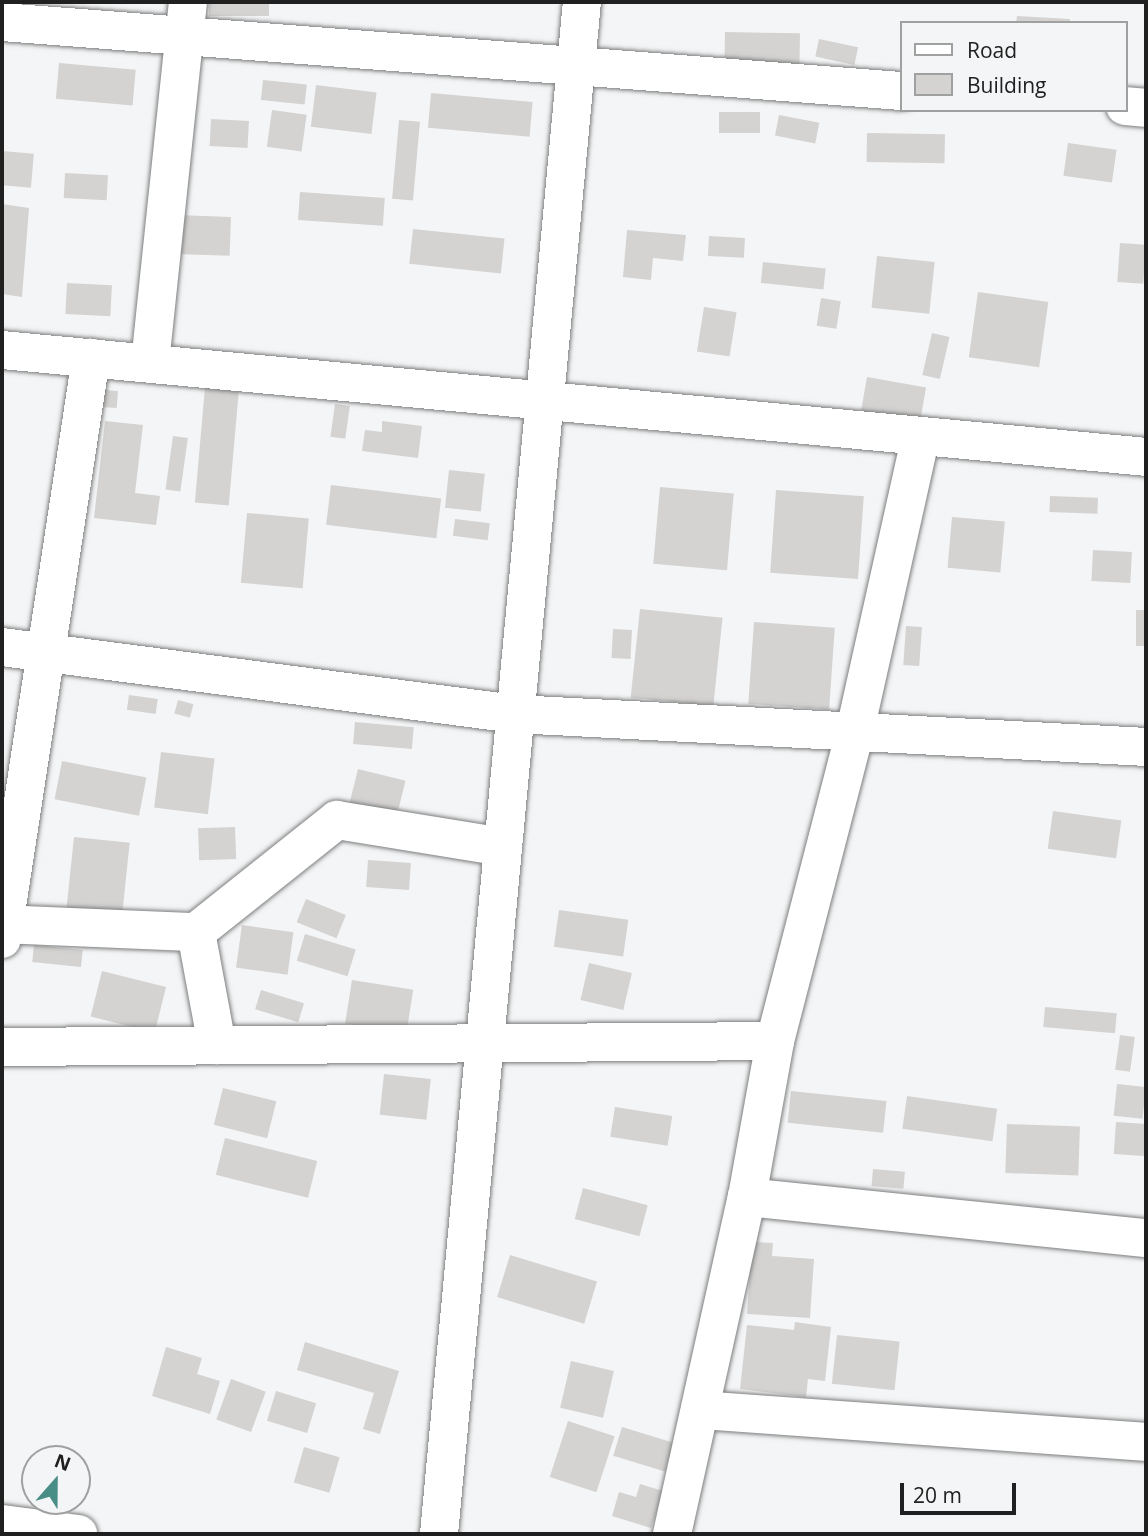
<!DOCTYPE html>
<html>
<head>
<meta charset="utf-8">
<style>
  body { margin:0 }
  #map { position:relative; width:1148px; height:1536px; overflow:hidden; background:#f4f5f6; font-family:"Open Sans",sans-serif }
  div>[style] { position:absolute }
  .building>* { inset:0; background:#d4d3d2; transform-origin:0 0 }
  .roads { filter:drop-shadow(0 0 2px #7d7e7f) drop-shadow(0 0 2px #7d7e7f) }
  .minor>* { height:38px; margin:-19px; padding:0 19px; transform-origin:19px; border-radius:19px; background:#fff }
  span { translate:-50% -50%; white-space:nowrap; text-align:center; line-height:1.15; -webkit-text-stroke:5px #f4f5f6; paint-order:stroke }
  .frame { position:absolute; inset:0; border:4px solid #202020; pointer-events:none }
  .legend { position:absolute; left:900px; top:21px; width:228px; height:91px; box-sizing:border-box; background:#f4f5f6; border:2px solid #9fa0a0; margin:0; padding:9px 12px; list-style:none; font-size:21px; color:#202020 }
  .legend li { display:flex; align-items:center; gap:14px; height:35px }
  .legend b { width:35px; border:2px solid #9fa0a0 }
  .north { position:absolute; left:21px; top:1445px; width:70px; height:70px; box-sizing:border-box; background:#f4f5f6; border:2px solid #9fa0a0; border-radius:50%; rotate:21deg; font-size:19px; font-weight:700; line-height:28px; text-align:center; color:#202020 }
  .north::after { content:''; display:block; margin:auto; width:24px; height:32px; background:#488e86; clip-path:polygon(50% 0,100% 100%,50% 72%,0 100%) }
  .scale { position:absolute; left:900px; top:1483px; width:116px; height:32px; box-sizing:border-box; border:4px solid #202020; border-top:0; padding-left:9px; font-size:21px; line-height:24px; white-space:nowrap; color:#202020; -webkit-text-stroke:5px #f4f5f6; paint-order:stroke }
</style>
</head>
<body>
<div id="map">
  <div class="building">
    <div style="left:209px;top:2px;width:60px;height:14px"></div>
    <div style="clip-path:polygon(1017px 16px,1070px 19px,1070px 23px,1016px 23px)"></div>
    <div style="left:725px;top:32px;width:75px;height:34px;rotate:1deg"></div>
    <div style="left:819px;top:39px;width:40px;height:18px;rotate:12deg"></div>
    <div style="left:59px;top:63px;width:77px;height:36px;rotate:5deg"></div>
    <div style="left:263px;top:80px;width:44px;height:20px;rotate:6deg"></div>
    <div style="left:316px;top:85px;width:61px;height:42px;rotate:7deg"></div>
    <div style="left:431px;top:93px;width:102px;height:35px;rotate:5deg"></div>
    <div style="left:272px;top:110px;width:35px;height:37px;rotate:8deg"></div>
    <div style="left:760px;top:112px;width:21px;height:41px;rotate:90deg"></div>
    <div style="left:779px;top:115px;width:41px;height:21px;rotate:11deg"></div>
    <div style="left:211px;top:119px;width:38px;height:27px;rotate:3deg"></div>
    <div style="left:399px;top:120px;width:21px;height:79px;rotate:5deg"></div>
    <div style="left:867px;top:133px;width:78px;height:29px;rotate:1deg"></div>
    <div style="left:1068px;top:143px;width:49px;height:33px;rotate:8deg"></div>
    <div style="left:2px;top:151px;width:32px;height:34px;rotate:5deg"></div>
    <div style="left:65px;top:173px;width:43px;height:25px;rotate:3deg"></div>
    <div style="left:300px;top:192px;width:85px;height:28px;rotate:4deg"></div>
    <div style="clip-path:polygon(2px 204px,29px 208px,22px 297px,2px 294px)"></div>
    <div style="left:177px;top:215px;width:54px;height:39px;rotate:2deg"></div>
    <div style="left:413px;top:229px;width:92px;height:35px;rotate:6deg"></div>
    <div style="clip-path:polygon(627px 230px,686px 235px,683px 261px,653px 258px,651px 280px,623px 277px)"></div>
    <div style="left:709px;top:236px;width:36px;height:20px;rotate:3deg"></div>
    <div style="left:1120px;top:243px;width:26px;height:39px;rotate:4deg"></div>
    <div style="left:877px;top:256px;width:58px;height:52px;rotate:6deg"></div>
    <div style="left:763px;top:262px;width:63px;height:21px;rotate:6deg"></div>
    <div style="left:67px;top:283px;width:45px;height:31px;rotate:3deg"></div>
    <div style="left:978px;top:292px;width:71px;height:66px;rotate:8deg"></div>
    <div style="left:821px;top:298px;width:20px;height:28px;rotate:9deg"></div>
    <div style="left:704px;top:307px;width:33px;height:45px;rotate:9deg"></div>
    <div style="left:932px;top:333px;width:18px;height:43px;rotate:13deg"></div>
    <div style="left:867px;top:377px;width:60px;height:37px;rotate:10deg"></div>
    <div style="left:205px;top:387px;width:34px;height:116px;rotate:5deg"></div>
    <div style="left:103px;top:390px;width:15px;height:17px;rotate:4deg"></div>
    <div style="left:335px;top:404px;width:15px;height:33px;rotate:8deg"></div>
    <div style="clip-path:polygon(105px 421px,143px 425px,135px 493px,160px 496px,156px 525px,94px 518px)"></div>
    <div style="clip-path:polygon(382px 421px,422px 426px,418px 458px,362px 451px,365px 430px,382px 432px)"></div>
    <div style="left:173px;top:436px;width:15px;height:54px;rotate:8deg"></div>
    <div style="left:449px;top:470px;width:36px;height:38px;rotate:6deg"></div>
    <div style="left:331px;top:485px;width:111px;height:40px;rotate:7deg"></div>
    <div style="left:660px;top:487px;width:74px;height:77px;rotate:5deg"></div>
    <div style="left:776px;top:490px;width:88px;height:83px;rotate:4deg"></div>
    <div style="left:1050px;top:496px;width:48px;height:16px;rotate:2deg"></div>
    <div style="left:247px;top:513px;width:62px;height:70px;rotate:5deg"></div>
    <div style="left:952px;top:517px;width:53px;height:51px;rotate:5deg"></div>
    <div style="left:455px;top:519px;width:35px;height:17px;rotate:7deg"></div>
    <div style="left:1093px;top:550px;width:39px;height:31px;rotate:3deg"></div>
    <div style="left:640px;top:609px;width:83px;height:89px;rotate:6deg"></div>
    <div style="left:1136px;top:610px;width:10px;height:36px"></div>
    <div style="left:754px;top:622px;width:81px;height:82px;rotate:4deg"></div>
    <div style="left:906px;top:626px;width:16px;height:39px;rotate:4deg"></div>
    <div style="left:613px;top:629px;width:19px;height:29px;rotate:3deg"></div>
    <div style="left:129px;top:695px;width:29px;height:15px;rotate:8deg"></div>
    <div style="left:178px;top:700px;width:16px;height:14px;rotate:15deg"></div>
    <div style="left:355px;top:722px;width:59px;height:22px;rotate:5deg"></div>
    <div style="left:161px;top:752px;width:54px;height:56px;rotate:7deg"></div>
    <div style="left:62px;top:761px;width:86px;height:39px;rotate:11deg"></div>
    <div style="left:358px;top:769px;width:49px;height:37px;rotate:14deg"></div>
    <div style="left:1053px;top:811px;width:69px;height:38px;rotate:8deg"></div>
    <div style="left:235px;top:827px;width:32px;height:37px;rotate:88deg"></div>
    <div style="left:74px;top:837px;width:56px;height:75px;rotate:6deg"></div>
    <div style="left:368px;top:860px;width:43px;height:27px;rotate:4deg"></div>
    <div style="left:306px;top:899px;width:43px;height:25px;rotate:22deg"></div>
    <div style="left:559px;top:910px;width:70px;height:37px;rotate:8deg"></div>
    <div style="left:242px;top:925px;width:52px;height:43px;rotate:8deg"></div>
    <div style="left:305px;top:934px;width:53px;height:28px;rotate:17deg"></div>
    <div style="left:34px;top:945px;width:49px;height:17px;rotate:6deg"></div>
    <div style="left:589px;top:963px;width:44px;height:38px;rotate:13deg"></div>
    <div style="left:102px;top:971px;width:66px;height:47px;rotate:14deg"></div>
    <div style="left:352px;top:980px;width:62px;height:44px;rotate:9deg"></div>
    <div style="left:261px;top:990px;width:45px;height:20px;rotate:17deg"></div>
    <div style="left:1045px;top:1007px;width:72px;height:20px;rotate:5deg"></div>
    <div style="left:1120px;top:1035px;width:15px;height:35px;rotate:8deg"></div>
    <div style="left:384px;top:1074px;width:47px;height:41px;rotate:6deg"></div>
    <div style="left:1117px;top:1084px;width:29px;height:32px;rotate:6deg"></div>
    <div style="left:223px;top:1088px;width:55px;height:38px;rotate:14deg"></div>
    <div style="left:791px;top:1091px;width:96px;height:32px;rotate:6deg"></div>
    <div style="left:907px;top:1096px;width:91px;height:33px;rotate:8deg"></div>
    <div style="left:615px;top:1107px;width:58px;height:30px;rotate:9deg"></div>
    <div style="left:1116px;top:1122px;width:30px;height:32px;rotate:4deg"></div>
    <div style="left:1007px;top:1124px;width:73px;height:49px;rotate:2deg"></div>
    <div style="left:225px;top:1138px;width:95px;height:38px;rotate:14deg"></div>
    <div style="left:873px;top:1169px;width:32px;height:17px;rotate:5deg"></div>
    <div style="left:583px;top:1188px;width:67px;height:32px;rotate:15deg"></div>
    <div style="clip-path:polygon(752px 1242px,773px 1243px,772px 1256px,814px 1259px,810px 1318px,747px 1314px)"></div>
    <div style="left:510px;top:1255px;width:91px;height:44px;rotate:17deg"></div>
    <div style="clip-path:polygon(795px 1322px,831px 1327px,825px 1381px,808px 1379px,806px 1397px,740px 1389px,747px 1325px,794px 1330px)"></div>
    <div style="left:837px;top:1335px;width:63px;height:49px;rotate:6deg"></div>
    <div style="clip-path:polygon(305px 1342px,399px 1371px,380px 1434px,363px 1429px,374px 1393px,297px 1370px)"></div>
    <div style="clip-path:polygon(166px 1347px,202px 1358px,197px 1374px,220px 1381px,210px 1414px,152px 1396px)"></div>
    <div style="left:571px;top:1361px;width:44px;height:48px;rotate:13deg"></div>
    <div style="left:231px;top:1379px;width:37px;height:43px;rotate:20deg"></div>
    <div style="left:276px;top:1391px;width:42px;height:31px;rotate:17deg"></div>
    <div style="left:568px;top:1421px;width:49px;height:59px;rotate:18deg"></div>
    <div style="left:622px;top:1427px;width:54px;height:30px;rotate:17deg"></div>
    <div style="left:304px;top:1447px;width:37px;height:37px;rotate:16deg"></div>
    <div style="clip-path:polygon(640px 1484px,663px 1491px,651px 1528px,612px 1516px,619px 1492px,636px 1497px)"></div>
  </div>
  <div class="roads">
    <div class="minor">
      <div style="left:2px;top:22px;width:902px;rotate:4.39deg"></div>
      <div style="left:1125px;top:106px;width:21px;rotate:5deg"></div>
      <div style="left:2px;top:350px;width:1149px;rotate:5.34deg"></div>
      <div style="left:150px;top:363px;width:363px;rotate:-84deg"></div>
      <div style="left:2px;top:647px;width:517px;rotate:7.44deg"></div>
      <div style="left:515px;top:714px;width:632px;rotate:2.99deg"></div>
      <div style="left:2px;top:924px;width:194px;rotate:2.4deg"></div>
      <div style="left:196px;top:932px;width:180px;rotate:-38.5deg"></div>
      <div style="left:337px;top:820px;width:168px;rotate:9.2deg"></div>
      <div style="left:196px;top:932px;width:115px;rotate:79.5deg"></div>
      <div style="left:2px;top:939px;width:588px;rotate:-81.29deg"></div>
      <div style="left:2px;top:1047px;width:773px;rotate:-0.44deg"></div>
      <div style="left:747px;top:1197px;width:401px;rotate:5.9deg"></div>
      <div style="left:700px;top:1410px;width:447px;rotate:4.1deg"></div>
      <div style="left:2px;top:1524px;width:77px;rotate:7.5deg"></div>
      <div style="left:439px;top:1534px;width:1539px;rotate:-84.67deg"></div>
      <div style="left:672px;top:1534px;width:345px;rotate:-77.5deg"></div>
      <div style="left:747px;top:1197px;width:158px;rotate:-79.8deg"></div>
      <div style="left:775px;top:1041px;width:316px;rotate:-75.5deg"></div>
      <div style="left:854px;top:735px;width:306px;rotate:-77.4deg"></div>
    </div>
  </div>
  <div class="frame"></div>
  <ul class="legend">
  <li><b style="height:9px;background:#fff"></b>Road</li>
  <li><b style="height:19px;background:#d4d3d2"></b>Building</li>
  </ul>
  <div class="north">N</div>
  <div class="scale">20 m</div>
</div>
</body>
</html>
